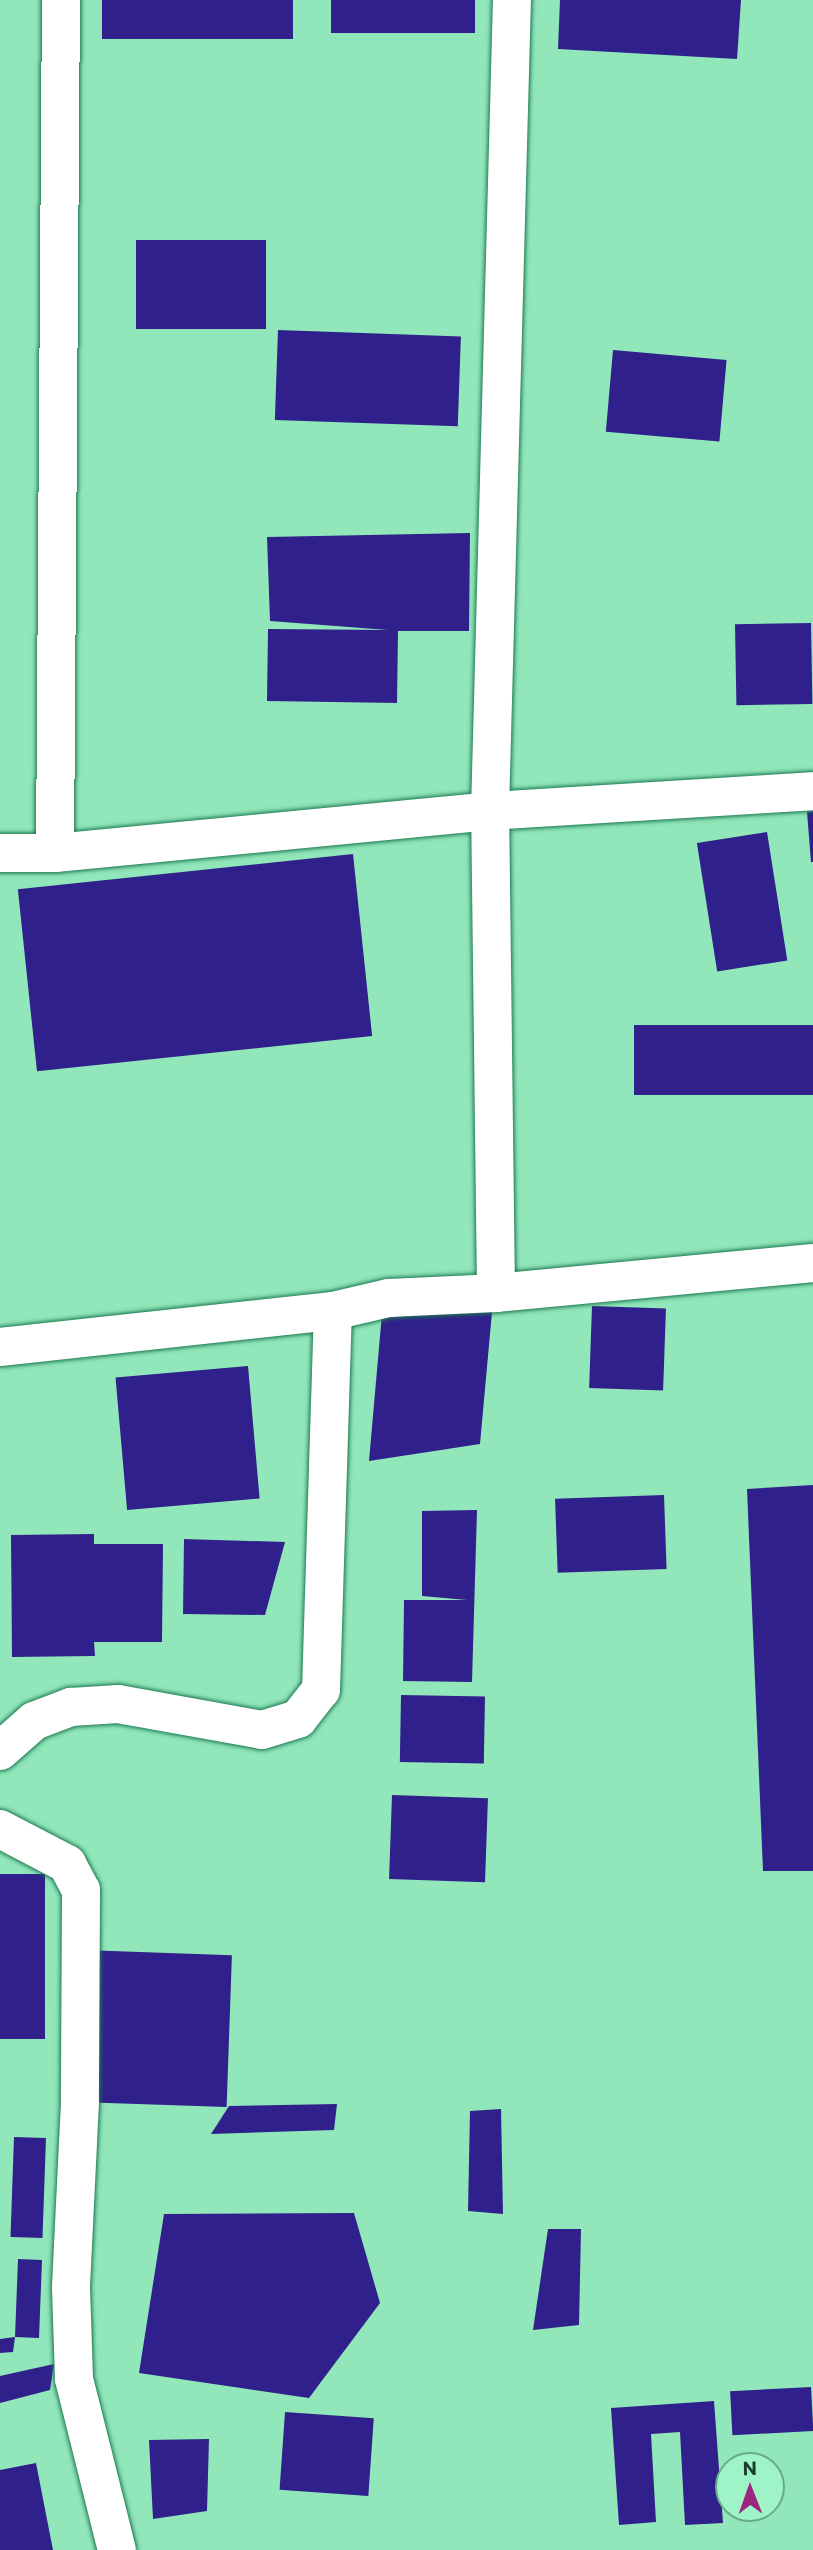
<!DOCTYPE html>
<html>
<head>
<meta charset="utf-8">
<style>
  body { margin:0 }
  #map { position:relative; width:813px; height:2550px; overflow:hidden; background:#91e7ba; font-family:Commissioner,sans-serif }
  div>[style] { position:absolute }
  .building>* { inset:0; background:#30208c; transform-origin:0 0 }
  .roads { filter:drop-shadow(0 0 2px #1d7952) drop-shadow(0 0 2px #1d7952) }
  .minor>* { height:38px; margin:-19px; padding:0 19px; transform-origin:19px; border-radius:19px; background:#fff }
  span { translate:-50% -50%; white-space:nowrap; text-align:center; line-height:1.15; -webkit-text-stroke:7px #9ef4c7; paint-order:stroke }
  .north { position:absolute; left:715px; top:2452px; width:70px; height:70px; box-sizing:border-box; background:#9ef4c7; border:2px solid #69ab89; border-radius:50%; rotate:359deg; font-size:19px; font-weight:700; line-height:28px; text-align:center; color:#1a3e2c }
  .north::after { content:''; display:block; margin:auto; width:24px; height:32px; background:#9d267f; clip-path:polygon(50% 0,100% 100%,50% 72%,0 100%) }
</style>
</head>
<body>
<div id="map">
  <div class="building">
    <div style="left:102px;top:0;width:191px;height:39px"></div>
    <div style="left:331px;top:0;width:144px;height:33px"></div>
    <div style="clip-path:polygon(560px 0,741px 0,737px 59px,558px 49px)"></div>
    <div style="left:266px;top:240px;width:89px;height:130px;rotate:90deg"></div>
    <div style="left:278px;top:330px;width:183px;height:90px;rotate:2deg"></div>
    <div style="left:613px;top:350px;width:114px;height:82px;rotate:5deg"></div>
    <div style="clip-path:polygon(470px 533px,469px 631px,398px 631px,397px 703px,267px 701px,268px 629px,388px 630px,270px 621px,267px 537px)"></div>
    <div style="left:811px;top:623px;width:81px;height:76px;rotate:89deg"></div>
    <div style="clip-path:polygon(813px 811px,813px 862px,811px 862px,807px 812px)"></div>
    <div style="left:767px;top:832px;width:130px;height:71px;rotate:81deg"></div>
    <div style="left:353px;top:854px;width:183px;height:337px;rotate:84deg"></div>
    <div style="left:813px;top:1025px;width:70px;height:179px;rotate:90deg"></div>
    <div style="clip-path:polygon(383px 1302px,492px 1312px,480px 1444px,369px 1461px)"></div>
    <div style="left:592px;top:1306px;width:74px;height:82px;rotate:2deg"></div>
    <div style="left:248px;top:1366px;width:133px;height:133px;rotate:85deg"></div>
    <div style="clip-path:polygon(813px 1485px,813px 1871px,763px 1871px,747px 1489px)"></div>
    <div style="left:664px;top:1495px;width:74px;height:109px;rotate:88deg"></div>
    <div style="clip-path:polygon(477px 1510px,472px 1682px,403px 1681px,404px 1600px,467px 1600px,422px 1596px,422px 1511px)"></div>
    <div style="clip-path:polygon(94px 1534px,94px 1544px,163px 1544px,162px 1642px,94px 1642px,95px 1656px,12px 1657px,11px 1535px)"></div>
    <div style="clip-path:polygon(184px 1539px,285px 1542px,265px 1615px,183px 1614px)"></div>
    <div style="left:401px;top:1695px;width:84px;height:67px;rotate:1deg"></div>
    <div style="left:392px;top:1795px;width:96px;height:84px;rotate:2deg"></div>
    <div style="left:0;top:1874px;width:45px;height:165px"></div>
    <div style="left:83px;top:1950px;width:149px;height:152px;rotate:2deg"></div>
    <div style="clip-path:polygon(337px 2104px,334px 2130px,211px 2134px,229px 2106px)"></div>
    <div style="clip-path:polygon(501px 2109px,503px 2214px,468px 2211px,470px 2111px)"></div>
    <div style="left:14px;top:2137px;width:32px;height:100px;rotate:2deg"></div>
    <div style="clip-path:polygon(354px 2213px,380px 2303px,309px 2398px,139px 2373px,164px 2214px)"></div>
    <div style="clip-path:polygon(548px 2229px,581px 2229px,579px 2325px,533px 2330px)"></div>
    <div style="clip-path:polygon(18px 2259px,42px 2260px,39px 2338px,15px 2337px,13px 2352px,0 2353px,0 2339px,15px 2337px)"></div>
    <div style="clip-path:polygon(54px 2364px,50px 2390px,0 2403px,0 2376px)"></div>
    <div style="left:811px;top:2387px;width:44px;height:81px;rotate:87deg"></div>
    <div style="clip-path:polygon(714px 2401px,723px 2523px,685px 2525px,680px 2432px,651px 2434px,656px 2522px,619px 2525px,611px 2408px)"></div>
    <div style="left:285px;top:2412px;width:89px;height:78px;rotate:4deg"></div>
    <div style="clip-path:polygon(209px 2439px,207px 2511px,153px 2519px,149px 2440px)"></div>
    <div style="clip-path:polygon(36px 2463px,53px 2550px,0 2550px,0 2470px)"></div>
  </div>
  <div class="roads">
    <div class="minor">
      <div style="left:0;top:853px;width:55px"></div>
      <div style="left:55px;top:853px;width:437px;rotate:-5.5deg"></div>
      <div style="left:490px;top:811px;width:324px;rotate:-3.5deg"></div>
      <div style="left:55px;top:853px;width:853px;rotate:-89.6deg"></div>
      <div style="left:496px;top:1293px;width:482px;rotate:-90.7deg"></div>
      <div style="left:490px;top:811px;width:811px;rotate:-88.45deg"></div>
      <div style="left:0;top:1347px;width:335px;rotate:-6.2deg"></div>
      <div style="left:333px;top:1311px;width:57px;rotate:-13.1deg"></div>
      <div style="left:389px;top:1298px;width:107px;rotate:-2.7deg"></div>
      <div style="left:496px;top:1293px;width:318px;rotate:-5.4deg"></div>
      <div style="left:0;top:1751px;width:45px;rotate:-41.4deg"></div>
      <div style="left:34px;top:1721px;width:40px;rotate:-21deg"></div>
      <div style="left:71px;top:1707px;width:47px;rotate:-3.7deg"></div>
      <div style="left:118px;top:1704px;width:146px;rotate:10.2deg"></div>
      <div style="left:262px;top:1730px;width:38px;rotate:-17deg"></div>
      <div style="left:298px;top:1719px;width:37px;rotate:-52deg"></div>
      <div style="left:321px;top:1690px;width:379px;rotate:-88.2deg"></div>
      <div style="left:0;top:1829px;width:76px;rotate:27.6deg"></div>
      <div style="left:67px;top:1864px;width:30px;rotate:62deg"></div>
      <div style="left:81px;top:1890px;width:212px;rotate:90.3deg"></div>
      <div style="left:80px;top:2102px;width:186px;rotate:92.8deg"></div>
      <div style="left:71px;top:2288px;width:91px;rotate:88.1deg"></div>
      <div style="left:74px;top:2379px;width:176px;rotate:75.9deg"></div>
    </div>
  </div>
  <div class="north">N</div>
</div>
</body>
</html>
